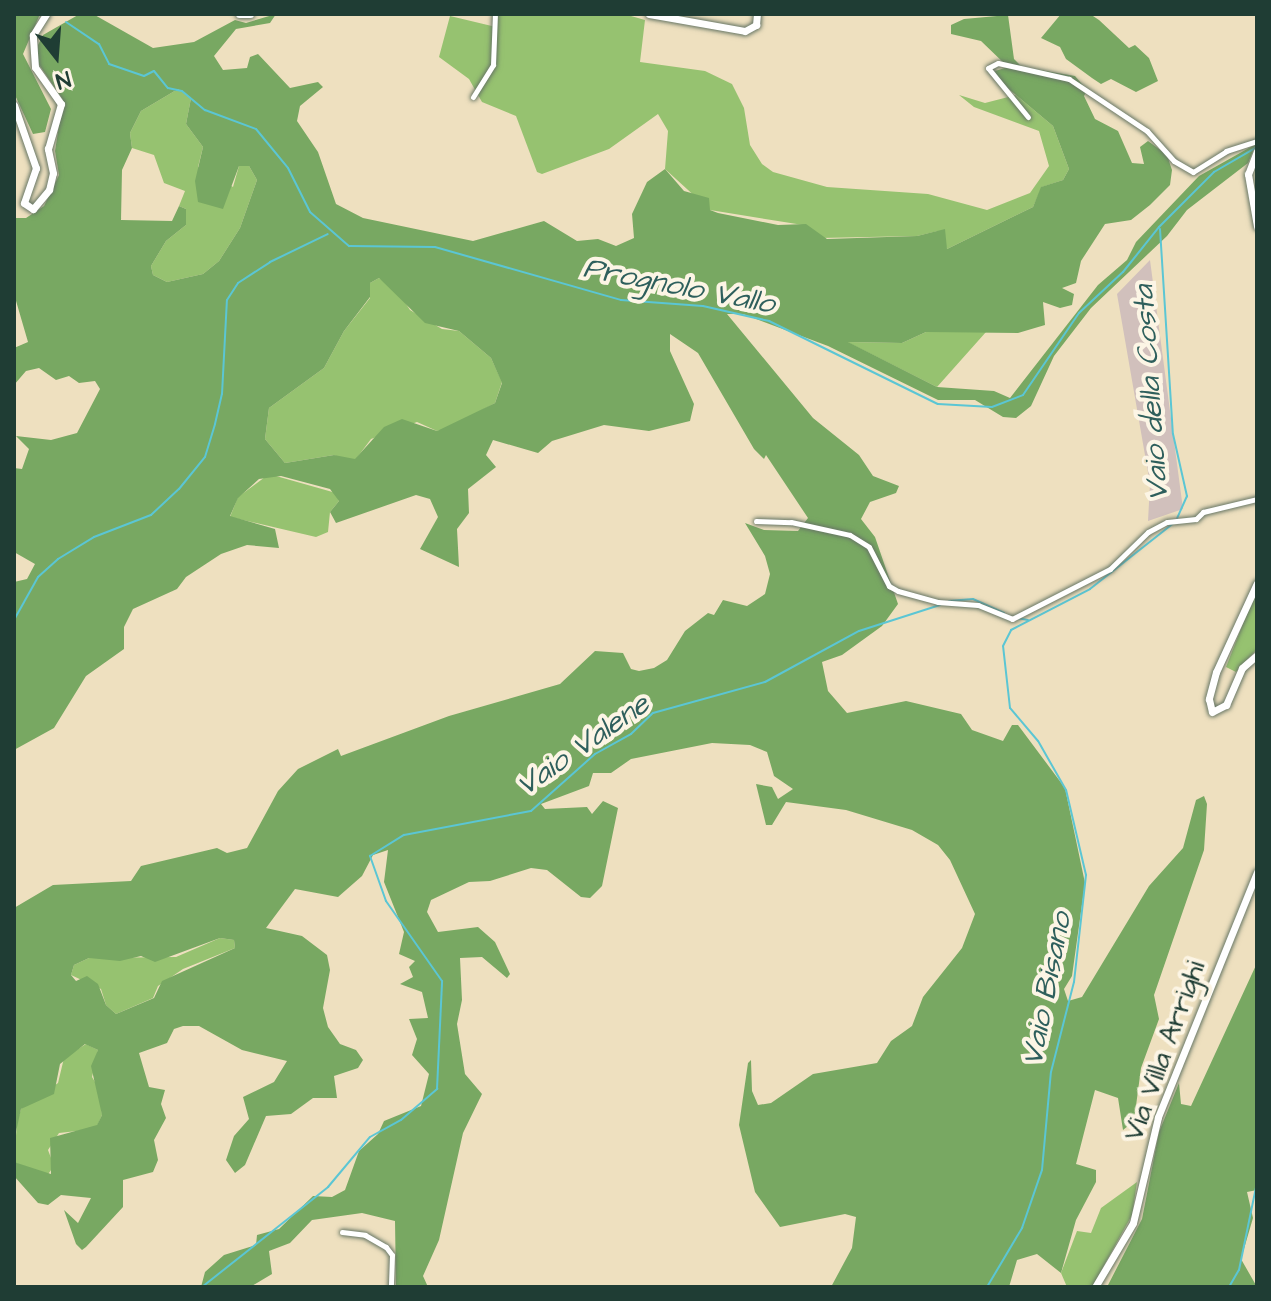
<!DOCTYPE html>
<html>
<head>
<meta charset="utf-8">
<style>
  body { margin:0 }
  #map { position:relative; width:1271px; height:1301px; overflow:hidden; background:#eee0bf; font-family:"Architects Daughter",sans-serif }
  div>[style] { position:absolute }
  .industrial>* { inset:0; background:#d1c0bc }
  .green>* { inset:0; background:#96c270 }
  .forest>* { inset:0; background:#78a862 }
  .stream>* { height:2px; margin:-1px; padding:0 1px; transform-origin:1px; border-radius:1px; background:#5bc6d4 }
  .roads { filter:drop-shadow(0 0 2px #677665) drop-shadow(0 0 2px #677665) }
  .street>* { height:5px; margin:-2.5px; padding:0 2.5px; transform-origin:2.5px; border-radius:2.5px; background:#fff }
  .secondary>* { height:7px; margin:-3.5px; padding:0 3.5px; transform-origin:3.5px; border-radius:3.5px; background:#fff }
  span { translate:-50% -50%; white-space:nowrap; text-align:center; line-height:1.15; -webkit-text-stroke:8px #fcf5e5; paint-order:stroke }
  .street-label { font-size:28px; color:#1f3d34 }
  .water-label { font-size:30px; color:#2e5f5c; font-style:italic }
  .frame { position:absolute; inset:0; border:16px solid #1f3d34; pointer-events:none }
  .north { position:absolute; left:16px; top:16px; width:80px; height:80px; -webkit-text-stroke:6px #fcf5e5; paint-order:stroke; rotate:163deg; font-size:22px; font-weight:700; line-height:32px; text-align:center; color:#1f3d34 }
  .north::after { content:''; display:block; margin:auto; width:28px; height:36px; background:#1f3d34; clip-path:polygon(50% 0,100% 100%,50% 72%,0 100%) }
</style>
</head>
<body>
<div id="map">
  <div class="industrial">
    <div style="clip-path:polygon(1150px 260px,1183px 509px,1148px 521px,1150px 484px,1117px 294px)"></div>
  </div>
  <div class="green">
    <div style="clip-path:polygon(495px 14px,624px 14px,645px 20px,640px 62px,705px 71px,732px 84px,744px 108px,750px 145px,762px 164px,773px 172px,827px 187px,928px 194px,987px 210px,1030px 193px,1049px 166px,1039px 131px,974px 107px,959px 95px,985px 103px,1016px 95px,1053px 126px,1069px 169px,1063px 180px,1042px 187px,1033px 207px,947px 249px,938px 231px,917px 236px,820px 238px,803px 225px,710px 210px,665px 169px,668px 131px,658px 114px,609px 149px,542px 174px,537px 172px,516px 116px,482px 102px,469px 79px,439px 57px,450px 16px,496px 27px)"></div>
    <div style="clip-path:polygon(178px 89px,191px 98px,186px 124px,203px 147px,198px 167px,233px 187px,239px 166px,249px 166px,257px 180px,240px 228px,219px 261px,203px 274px,167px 282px,153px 275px,151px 266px,166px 241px,186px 225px,186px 209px,179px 206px,185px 191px,164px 183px,154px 155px,132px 148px,130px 133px,141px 111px)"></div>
    <div style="clip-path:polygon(379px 278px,397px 290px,410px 310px,442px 329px,459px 331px,491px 358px,502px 382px,495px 403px,448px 428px,437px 431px,417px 422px,371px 439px,356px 459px,346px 461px,334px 455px,285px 463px,265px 439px,269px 408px,324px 368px,344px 331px,370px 298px,370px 283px)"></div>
    <div style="clip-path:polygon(974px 329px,986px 332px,937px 387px,847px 342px,902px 343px,926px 332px)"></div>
    <div style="clip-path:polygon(269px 474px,336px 493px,339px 501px,330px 512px,328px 532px,316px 537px,230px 517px,238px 497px)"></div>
    <div style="clip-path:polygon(1257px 588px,1257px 649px,1236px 672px,1226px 667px)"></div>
    <div style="clip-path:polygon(220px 938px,234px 940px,235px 948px,183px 969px,158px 986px,153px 998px,116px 1014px,106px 1005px,101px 989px,71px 975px,74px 965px,89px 958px,176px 957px)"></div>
    <div style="clip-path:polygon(86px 1044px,98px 1050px,92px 1077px,100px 1090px,102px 1115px,97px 1126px,86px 1130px,59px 1133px,48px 1150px,54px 1166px,46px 1177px,14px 1162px,17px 1122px,21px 1109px,58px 1083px,64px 1058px)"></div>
    <div style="clip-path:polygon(1137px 1182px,1132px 1215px,1092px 1287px,1067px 1287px,1061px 1273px,1077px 1231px,1091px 1233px,1101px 1208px)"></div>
  </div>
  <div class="forest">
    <div style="clip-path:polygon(14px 14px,40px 14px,23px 54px,51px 109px,45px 132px,33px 134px,14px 93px)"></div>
    <div style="clip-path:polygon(evenodd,93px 14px,153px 48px,194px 42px,235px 20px,246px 23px,276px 14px,270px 23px,236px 29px,214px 56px,223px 70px,247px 68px,250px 57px,258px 54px,290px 88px,318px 82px,323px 87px,300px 106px,297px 121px,318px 152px,336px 204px,363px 218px,473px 241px,544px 221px,577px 241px,598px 239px,616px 246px,634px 238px,632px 214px,647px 182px,665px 169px,684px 191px,709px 198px,710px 210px,718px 213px,778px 225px,806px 224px,827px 239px,917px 236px,945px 229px,947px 249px,1033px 207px,1041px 187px,1063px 180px,1069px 169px,1053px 126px,997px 79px,995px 71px,1008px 67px,981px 41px,951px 34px,951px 25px,964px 19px,1008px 15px,1014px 59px,1022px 67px,1075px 76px,1087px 90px,1084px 96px,1095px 119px,1118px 131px,1132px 163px,1144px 164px,1140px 147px,1148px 141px,1167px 155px,1172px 170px,1170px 185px,1150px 205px,1131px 220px,1105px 224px,1081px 261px,1076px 283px,1062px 288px,1074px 294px,1072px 305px,1060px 308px,1043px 302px,1045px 325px,1018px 333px,926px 332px,902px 343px,848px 342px,937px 387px,994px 391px,1010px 398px,1098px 285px,1127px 260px,1136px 242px,1199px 176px,1256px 144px,1248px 163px,1187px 210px,1167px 236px,1091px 308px,1054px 356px,1031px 406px,1016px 418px,1003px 417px,975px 400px,938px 400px,828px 346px,743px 314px,727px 314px,813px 418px,859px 455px,873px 476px,899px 486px,896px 493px,870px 502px,861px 519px,875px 537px,898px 604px,882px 626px,842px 655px,822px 662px,828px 691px,847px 713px,906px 701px,961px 714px,972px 730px,1003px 741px,1012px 725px,1018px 725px,1065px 788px,1085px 883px,1072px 976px,1064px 989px,1068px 1001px,1082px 997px,1149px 886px,1183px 848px,1196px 800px,1204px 796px,1207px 804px,1204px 850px,1154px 995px,1159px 1019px,1141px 1068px,1134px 1121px,1123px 1130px,1118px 1098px,1095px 1090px,1076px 1164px,1096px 1170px,1096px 1182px,1076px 1220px,1061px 1273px,1037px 1254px,1017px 1260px,1009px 1287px,831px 1287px,852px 1248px,856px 1217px,845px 1214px,780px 1227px,755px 1192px,739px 1125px,748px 1063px,751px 1060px,752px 1091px,758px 1105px,771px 1103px,813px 1074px,877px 1063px,891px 1041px,912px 1026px,923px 997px,962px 948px,975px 914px,950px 860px,938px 845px,912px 830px,846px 810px,786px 802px,772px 825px,766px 825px,756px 784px,772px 787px,778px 799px,793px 789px,774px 776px,767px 752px,750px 745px,712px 743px,631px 759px,611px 773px,593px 773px,589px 786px,541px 804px,545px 809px,587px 807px,592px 814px,603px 801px,618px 808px,602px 886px,590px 898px,581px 897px,547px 870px,531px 868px,490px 881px,469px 882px,431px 900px,427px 912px,438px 932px,478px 927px,495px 942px,510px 974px,507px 978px,482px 957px,460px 958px,462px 1000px,457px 1024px,465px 1074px,482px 1094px,463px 1133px,439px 1240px,423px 1276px,428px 1287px,396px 1287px,395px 1221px,362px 1213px,312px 1220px,290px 1243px,269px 1251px,272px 1274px,250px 1287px,201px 1287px,205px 1272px,224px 1255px,256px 1245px,257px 1235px,279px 1229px,313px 1196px,332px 1197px,345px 1190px,359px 1151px,378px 1134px,384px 1121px,421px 1106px,429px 1074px,412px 1055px,417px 1039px,409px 1019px,428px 1018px,422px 992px,400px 984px,413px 977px,409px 967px,415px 961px,399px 954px,404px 932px,384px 882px,388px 850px,373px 855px,362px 876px,338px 897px,295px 889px,266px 928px,302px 936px,327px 955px,330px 970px,323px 1008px,328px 1027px,340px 1044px,356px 1050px,363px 1060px,358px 1068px,334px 1076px,337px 1098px,313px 1098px,291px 1114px,266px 1116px,245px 1165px,235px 1173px,226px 1160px,234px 1136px,249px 1119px,243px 1097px,274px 1082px,287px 1061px,242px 1050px,199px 1026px,183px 1026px,174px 1029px,167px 1043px,139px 1053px,149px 1087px,165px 1090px,161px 1104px,166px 1118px,154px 1140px,158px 1160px,153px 1172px,123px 1180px,123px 1207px,86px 1247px,82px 1250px,76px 1244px,64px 1210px,78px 1223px,91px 1198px,61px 1195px,48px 1205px,38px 1203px,14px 1176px,14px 1162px,51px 1174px,50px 1138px,97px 1125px,102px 1115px,91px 1066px,98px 1050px,85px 1044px,60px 1064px,54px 1094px,21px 1109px,14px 1141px,14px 908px,53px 885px,131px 881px,141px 866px,217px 848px,227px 853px,247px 848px,278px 791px,298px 769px,338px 749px,341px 756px,449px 716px,560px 684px,595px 651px,623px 653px,631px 669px,639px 671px,654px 668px,667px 660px,685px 631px,708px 613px,714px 615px,723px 600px,747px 606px,765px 594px,770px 574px,765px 556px,745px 523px,764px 530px,798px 531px,808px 518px,766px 455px,764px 459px,754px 449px,698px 353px,670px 334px,670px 351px,694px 404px,690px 421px,649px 431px,604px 425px,552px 441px,538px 453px,493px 440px,486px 455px,496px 467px,468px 489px,469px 513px,457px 529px,459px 567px,420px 549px,438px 517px,430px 499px,416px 495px,336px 523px,330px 512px,339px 501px,330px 489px,281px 476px,259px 479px,238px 498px,230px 516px,275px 529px,279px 548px,247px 545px,221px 554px,186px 577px,177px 589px,133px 609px,124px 627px,124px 649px,86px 676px,54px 728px,14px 750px,14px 582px,27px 579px,35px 564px,14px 552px,14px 468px,22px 469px,29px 449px,16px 436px,51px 440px,77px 433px,100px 389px,95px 381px,79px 383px,69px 376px,56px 380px,39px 368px,26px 371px,14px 385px,14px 348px,28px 342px,14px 294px,14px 218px,26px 218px,44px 206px,59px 175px,55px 151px,63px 100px,38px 63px,38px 45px,43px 35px,78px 15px,93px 14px,178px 89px,191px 98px,186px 124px,203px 147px,195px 181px,198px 202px,223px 209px,239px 166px,249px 166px,257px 180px,240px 228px,219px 261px,203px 274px,167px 282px,153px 275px,151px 266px,166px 241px,186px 225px,186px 209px,179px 206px,172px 221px,121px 220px,122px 170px,132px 148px,130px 133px,141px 111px,178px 89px,93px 14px,379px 278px,425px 323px,459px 331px,491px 358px,502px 383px,495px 403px,437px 431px,402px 419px,384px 427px,355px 459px,334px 455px,285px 463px,265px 439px,269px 408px,324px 368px,344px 331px,370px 297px,370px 283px,379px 278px,93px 14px,220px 938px,234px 940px,235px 948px,162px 981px,154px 998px,116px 1014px,106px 1005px,98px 984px,87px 976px,76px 981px,71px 975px,74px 965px,89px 958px,120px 961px,141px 956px,155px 962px,220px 938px)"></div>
    <div style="clip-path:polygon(1061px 14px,1090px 14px,1099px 20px,1129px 48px,1135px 45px,1149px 58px,1158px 81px,1136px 92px,1111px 79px,1101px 84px,1092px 78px,1066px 59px,1060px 47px,1041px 38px)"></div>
    <div style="clip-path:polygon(1257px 963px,1257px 1190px,1247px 1192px,1253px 1218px,1241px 1259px,1257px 1287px,1107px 1287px,1142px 1219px,1159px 1132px,1179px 1083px,1181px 1104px,1191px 1106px)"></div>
  </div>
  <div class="stream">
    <div style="left:66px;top:22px;width:40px;rotate:34deg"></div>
    <div style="left:99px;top:44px;width:22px;rotate:63deg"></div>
    <div style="left:109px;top:64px;width:37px;rotate:19deg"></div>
    <div style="left:144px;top:76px;width:11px;rotate:-27deg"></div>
    <div style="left:154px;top:71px;width:22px;rotate:51deg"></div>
    <div style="left:168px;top:88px;width:14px;rotate:12deg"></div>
    <div style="left:182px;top:91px;width:30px;rotate:40deg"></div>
    <div style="left:205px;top:110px;width:54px;rotate:20.4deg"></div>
    <div style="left:256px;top:129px;width:50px;rotate:50.6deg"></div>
    <div style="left:288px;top:168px;width:49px;rotate:63.4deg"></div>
    <div style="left:310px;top:212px;width:52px;rotate:41.1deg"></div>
    <div style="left:349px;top:246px;width:86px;rotate:0.7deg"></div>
    <div style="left:435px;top:247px;width:193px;rotate:15.9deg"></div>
    <div style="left:621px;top:300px;width:82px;rotate:4.2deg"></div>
    <div style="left:703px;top:306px;width:68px;rotate:12.8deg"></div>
    <div style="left:769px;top:321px;width:188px;rotate:26.2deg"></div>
    <div style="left:938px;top:404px;width:54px;rotate:3.2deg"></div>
    <div style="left:992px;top:407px;width:33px;rotate:-21deg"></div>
    <div style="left:1023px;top:395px;width:99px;rotate:-55.7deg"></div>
    <div style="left:1079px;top:313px;width:60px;rotate:-43deg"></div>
    <div style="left:1123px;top:272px;width:58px;rotate:-51.3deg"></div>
    <div style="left:1159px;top:227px;width:78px;rotate:-45deg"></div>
    <div style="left:1214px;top:172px;width:50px;rotate:-30.2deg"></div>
    <div style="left:1160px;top:229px;width:205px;rotate:86.4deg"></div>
    <div style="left:1173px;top:434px;width:64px;rotate:77.3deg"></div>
    <div style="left:1187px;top:496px;width:24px;rotate:114deg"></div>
    <div style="left:949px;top:601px;width:24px;rotate:-5deg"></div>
    <div style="left:973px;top:599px;width:34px;rotate:24deg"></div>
    <div style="left:1017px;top:618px;width:11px;rotate:10deg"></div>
    <div style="left:14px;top:620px;width:49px;rotate:-60.8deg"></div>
    <div style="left:38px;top:577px;width:27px;rotate:-42deg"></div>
    <div style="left:58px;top:559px;width:42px;rotate:-31.4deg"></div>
    <div style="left:94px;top:537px;width:61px;rotate:-21.1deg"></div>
    <div style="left:151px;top:515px;width:38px;rotate:-43deg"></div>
    <div style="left:179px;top:489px;width:41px;rotate:-50.9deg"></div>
    <div style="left:205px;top:457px;width:34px;rotate:-73deg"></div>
    <div style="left:215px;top:424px;width:31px;rotate:-77deg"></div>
    <div style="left:222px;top:394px;width:94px;rotate:-87deg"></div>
    <div style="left:227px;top:300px;width:20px;rotate:-57deg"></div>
    <div style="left:238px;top:283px;width:38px;rotate:-33deg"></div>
    <div style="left:270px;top:262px;width:64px;rotate:-25.8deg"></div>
    <div style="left:202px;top:1287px;width:161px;rotate:-38.4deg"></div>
    <div style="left:328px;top:1187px;width:65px;rotate:-50deg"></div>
    <div style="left:370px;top:1137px;width:35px;rotate:-29deg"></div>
    <div style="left:401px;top:1120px;width:48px;rotate:-40.7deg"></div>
    <div style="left:437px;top:1089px;width:108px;rotate:-87.3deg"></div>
    <div style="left:442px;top:981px;width:98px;rotate:-125deg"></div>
    <div style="left:386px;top:901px;width:48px;rotate:-109.6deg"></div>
    <div style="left:370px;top:856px;width:40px;rotate:-32deg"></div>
    <div style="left:404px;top:835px;width:129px;rotate:-10.7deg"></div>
    <div style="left:531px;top:811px;width:86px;rotate:-41.7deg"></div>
    <div style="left:595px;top:754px;width:41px;rotate:-29.1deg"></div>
    <div style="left:631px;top:734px;width:30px;rotate:-44deg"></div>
    <div style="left:653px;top:713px;width:116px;rotate:-15.5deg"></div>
    <div style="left:765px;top:682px;width:107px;rotate:-28.5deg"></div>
    <div style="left:859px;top:631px;width:85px;rotate:-17.8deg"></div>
    <div style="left:987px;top:1287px;width:69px;rotate:-59.3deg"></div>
    <div style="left:1022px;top:1228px;width:61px;rotate:-71deg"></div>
    <div style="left:1042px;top:1170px;width:98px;rotate:-84.8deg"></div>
    <div style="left:1051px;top:1072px;width:93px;rotate:-75.7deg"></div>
    <div style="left:1074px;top:982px;width:108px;rotate:-83.6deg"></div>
    <div style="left:1086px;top:875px;width:87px;rotate:-103.2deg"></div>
    <div style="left:1066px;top:790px;width:56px;rotate:-119.7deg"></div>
    <div style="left:1038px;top:741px;width:43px;rotate:-130.3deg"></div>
    <div style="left:1010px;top:708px;width:62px;rotate:-96.4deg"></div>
    <div style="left:1003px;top:646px;width:18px;rotate:-63deg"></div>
    <div style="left:1011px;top:630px;width:89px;rotate:-27.4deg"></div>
    <div style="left:1090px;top:589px;width:107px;rotate:-38.2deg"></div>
    <div style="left:1229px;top:1287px;width:20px;rotate:-60deg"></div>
    <div style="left:1239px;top:1270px;width:90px;rotate:-78.4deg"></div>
  </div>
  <div class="roads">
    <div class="street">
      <div style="left:473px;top:97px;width:38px;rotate:-58deg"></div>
      <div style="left:493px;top:65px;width:51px;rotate:-87.8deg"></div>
      <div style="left:1028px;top:117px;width:63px;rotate:-129.2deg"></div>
      <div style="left:988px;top:68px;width:11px;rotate:-27deg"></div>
      <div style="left:998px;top:63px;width:73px;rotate:12.7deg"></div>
      <div style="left:1069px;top:79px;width:94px;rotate:33.7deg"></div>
      <div style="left:1147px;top:131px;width:40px;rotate:48deg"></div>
      <div style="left:1174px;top:161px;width:22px;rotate:30deg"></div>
      <div style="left:1193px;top:172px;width:39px;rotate:-32deg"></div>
      <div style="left:1226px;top:151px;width:33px;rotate:-18deg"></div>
      <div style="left:756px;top:521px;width:35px;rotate:2deg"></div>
      <div style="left:791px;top:522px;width:60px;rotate:12.4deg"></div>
      <div style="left:850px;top:535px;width:22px;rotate:32deg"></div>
      <div style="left:869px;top:547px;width:44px;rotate:62.9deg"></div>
      <div style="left:889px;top:586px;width:10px;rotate:29deg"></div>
      <div style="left:898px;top:591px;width:41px;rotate:15.4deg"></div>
      <div style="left:938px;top:602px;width:40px;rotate:4.3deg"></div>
      <div style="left:978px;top:605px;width:37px;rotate:22deg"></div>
      <div style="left:1012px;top:619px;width:110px;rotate:-27deg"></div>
      <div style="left:1110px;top:569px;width:53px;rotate:-44.2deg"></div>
      <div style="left:1148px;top:532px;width:21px;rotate:-28deg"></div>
      <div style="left:1167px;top:522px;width:29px;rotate:-6deg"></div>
      <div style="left:1196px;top:519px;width:10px;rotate:-45deg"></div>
      <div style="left:1203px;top:512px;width:56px;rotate:-13.5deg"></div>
      <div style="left:342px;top:1232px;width:23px;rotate:7deg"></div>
      <div style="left:365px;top:1235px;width:24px;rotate:30deg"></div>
      <div style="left:386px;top:1247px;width:10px;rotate:53deg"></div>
      <div style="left:392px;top:1255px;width:32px;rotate:92deg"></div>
    </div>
    <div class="secondary">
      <div style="left:239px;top:14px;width:11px"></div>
      <div style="left:649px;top:14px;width:97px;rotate:10deg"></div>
      <div style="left:745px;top:31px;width:13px;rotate:-29deg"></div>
      <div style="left:756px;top:25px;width:11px;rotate:-85deg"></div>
      <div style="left:14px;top:105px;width:67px;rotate:70.8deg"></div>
      <div style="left:36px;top:168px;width:37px;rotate:109deg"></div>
      <div style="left:24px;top:203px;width:11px;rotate:34deg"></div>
      <div style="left:33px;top:209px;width:25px;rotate:-50deg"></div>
      <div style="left:49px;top:190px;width:17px;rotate:-77deg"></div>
      <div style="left:53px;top:173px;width:25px;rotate:-102deg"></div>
      <div style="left:48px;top:149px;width:47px;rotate:-73.9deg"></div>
      <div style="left:61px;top:104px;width:45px;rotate:-125.1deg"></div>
      <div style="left:35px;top:67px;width:32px;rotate:-94deg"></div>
      <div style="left:33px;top:35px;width:25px;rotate:-58deg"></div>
      <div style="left:1257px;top:151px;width:25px;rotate:111deg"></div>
      <div style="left:1248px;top:174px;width:53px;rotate:80.2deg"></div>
      <div style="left:1257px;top:583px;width:98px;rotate:114.7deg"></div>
      <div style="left:1216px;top:672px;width:28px;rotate:105deg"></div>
      <div style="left:1209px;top:699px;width:13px;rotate:77deg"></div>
      <div style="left:1212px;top:712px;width:16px;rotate:-27deg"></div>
      <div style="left:1226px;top:705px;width:40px;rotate:-66.6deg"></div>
      <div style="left:1242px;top:668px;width:20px;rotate:-41deg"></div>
      <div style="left:1095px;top:1287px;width:74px;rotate:-59.3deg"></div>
      <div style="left:1133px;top:1223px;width:109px;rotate:-76.7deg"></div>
      <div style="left:1158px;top:1117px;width:264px;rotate:-68deg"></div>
    </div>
  </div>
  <div class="street-label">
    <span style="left:1165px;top:1051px;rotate:-70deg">Via Villa Arrighi</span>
  </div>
  <div class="water-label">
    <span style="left:679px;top:286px;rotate:11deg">Prognolo Vallo</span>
    <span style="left:1151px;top:393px;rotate:-94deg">Vaio della Costa</span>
    <span style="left:583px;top:745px;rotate:-35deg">Vaio Valene</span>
    <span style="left:1047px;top:989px;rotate:-79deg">Vaio Bisano</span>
  </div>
  <div class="frame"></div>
  <div class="north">N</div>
</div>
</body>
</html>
